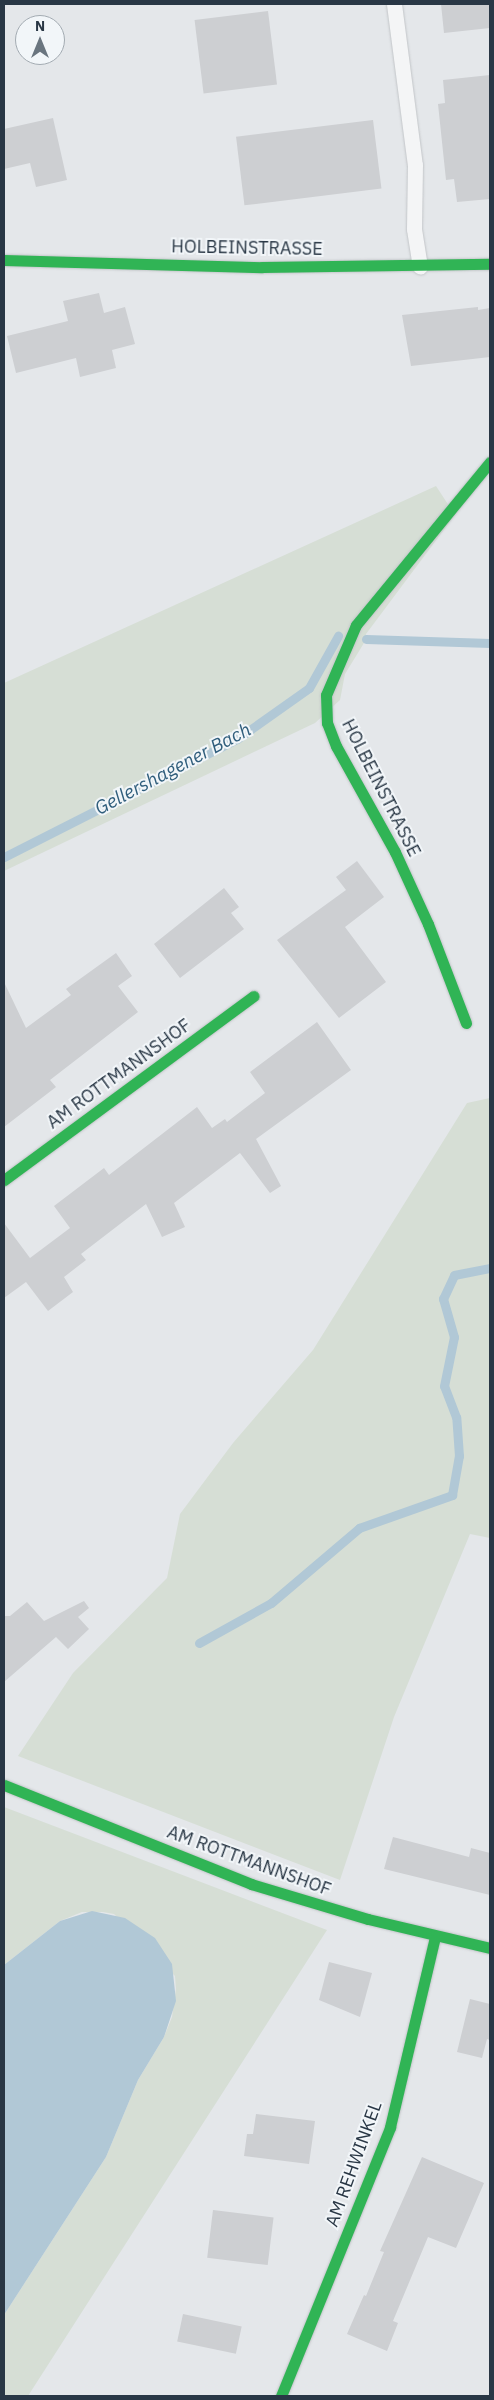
<!DOCTYPE html>
<html>
<head>
<meta charset="utf-8">
<style>
  body { margin:0 }
  #map { position:relative; width:494px; height:2400px; overflow:hidden; background:#e4e7ea; font-family:"IBM Plex Sans",sans-serif }
  div>[style] { position:absolute }
  .green>* { inset:0; background:#d6ded5 }
  .water>* { inset:0; background:#b1c8d6 }
  .stream>* { height:9px; margin:-4.5px; padding:0 4.5px; transform-origin:4.5px; border-radius:4.5px; background:#b1c8d6 }
  .building>* { inset:0; background:#cdcfd2; transform-origin:0 0 }
  .roads { filter:drop-shadow(0 0 1px #c2c5c8) drop-shadow(0 0 1px #c2c5c8) }
  .lane>* { height:15px; margin:-7.5px; padding:0 7.5px; transform-origin:7.5px; border-radius:7.5px; background:#f4f5f6 }
  .fast>* { height:11px; margin:-5.5px; padding:0 5.5px; transform-origin:5.5px; border-radius:5.5px; background:#30b455 }
  span { translate:-50% -50%; white-space:nowrap; text-align:center; line-height:1.15; -webkit-text-stroke:4px #f2f6f9; paint-order:stroke }
  .street-label { font-size:18px; color:#293745 }
  .water-label { font-size:19px; color:#305e7c; font-style:italic }
  .frame { position:absolute; inset:0; border:5px solid #293745; pointer-events:none }
  .north { position:absolute; left:15px; top:15px; width:50px; height:50px; box-sizing:border-box; background:#f2f6f9; border:1px solid #a2aab1; border-radius:50%; rotate:0deg; font-size:14px; font-weight:700; line-height:20px; text-align:center; color:#293745 }
  .north::after { content:''; display:block; margin:auto; width:18px; height:22px; background:#6a757f; clip-path:polygon(50% 0,100% 100%,50% 72%,0 100%) }
</style>
</head>
<body>
<div id="map">
  <div class="green">
    <div style="clip-path:polygon(436px 486px,455px 515px,366px 634px,364px 643px,345px 674px,340px 700px,315px 723px,4px 871px,4px 683px)"></div>
    <div style="clip-path:polygon(490px 1098px,490px 1538px,470px 1534px,394px 1717px,340px 1880px,18px 1756px,73px 1673px,167px 1578px,180px 1514px,233px 1443px,313px 1350px,467px 1103px)"></div>
    <div style="clip-path:polygon(4px 1807px,327px 1930px,28px 2396px,4px 2396px,4px 2315px,106px 2157px,138px 2080px,164px 2037px,172px 2017px,176px 1989px,175px 1976px,114px 1914px,103px 1912px,82px 1912px,60px 1921px,4px 1965px)"></div>
  </div>
  <div class="water">
    <div style="clip-path:polygon(92px 1911px,125px 1918px,155px 1938px,172px 1964px,176px 2001px,164px 2037px,138px 2080px,106px 2157px,4px 2315px,4px 1965px,60px 1921px)"></div>
  </div>
  <div class="stream">
    <div style="left:366px;top:639px;width:124px;rotate:1.8deg"></div>
    <div style="left:4px;top:857px;width:261px;rotate:-26.9deg"></div>
    <div style="left:237px;top:739px;width:88px;rotate:-35.3deg"></div>
    <div style="left:309px;top:688px;width:60px;rotate:-60.9deg"></div>
    <div style="left:199px;top:1643px;width:82px;rotate:-29.1deg"></div>
    <div style="left:271px;top:1603px;width:116px;rotate:-40.4deg"></div>
    <div style="left:359px;top:1528px;width:99px;rotate:-19.5deg"></div>
    <div style="left:452px;top:1495px;width:40px;rotate:-80deg"></div>
    <div style="left:459px;top:1456px;width:39px;rotate:-94deg"></div>
    <div style="left:456px;top:1417px;width:33px;rotate:-111deg"></div>
    <div style="left:444px;top:1386px;width:50px;rotate:-78.5deg"></div>
    <div style="left:454px;top:1337px;width:40px;rotate:-106deg"></div>
    <div style="left:443px;top:1299px;width:26px;rotate:-65deg"></div>
    <div style="left:454px;top:1275px;width:37px;rotate:-11deg"></div>
  </div>
  <div class="building">
    <div style="clip-path:polygon(441px 4px,490px 4px,490px 28px,444px 33px)"></div>
    <div style="left:268px;top:11px;width:74px;height:74px;rotate:83deg"></div>
    <div style="clip-path:polygon(490px 75px,490px 199px,457px 202px,454px 179px,446px 180px,438px 104px,445px 103px,443px 80px)"></div>
    <div style="clip-path:polygon(53px 118px,67px 180px,36px 187px,30px 163px,4px 169px,4px 129px)"></div>
    <div style="left:373px;top:120px;width:69px;height:138px;rotate:83deg"></div>
    <div style="clip-path:polygon(99px 293px,104px 313px,125px 307px,135px 344px,112px 350px,116px 368px,80px 377px,76px 358px,16px 373px,7px 336px,68px 321px,63px 301px)"></div>
    <div style="clip-path:polygon(478px 307px,478px 310px,490px 308px,490px 357px,411px 366px,402px 315px)"></div>
    <div style="clip-path:polygon(357px 861px,384px 897px,345px 927px,386px 982px,339px 1018px,277px 940px,346px 890px,336px 877px)"></div>
    <div style="clip-path:polygon(224px 888px,239px 907px,231px 913px,244px 929px,180px 978px,154px 944px)"></div>
    <div style="clip-path:polygon(116px 953px,132px 976px,118px 986px,138px 1012px,50px 1080px,56px 1087px,4px 1127px,4px 982px,26px 1028px,71px 995px,66px 989px)"></div>
    <div style="clip-path:polygon(317px 1022px,351px 1070px,256px 1139px,281px 1186px,270px 1193px,240px 1153px,174px 1203px,185px 1227px,162px 1237px,146px 1204px,81px 1254px,86px 1260px,64px 1277px,73px 1292px,48px 1311px,26px 1282px,4px 1298px,4px 1223px,30px 1258px,70px 1228px,54px 1206px,104px 1168px,109px 1175px,197px 1107px,212px 1128px,225px 1119px,227px 1122px,265px 1093px,250px 1072px)"></div>
    <div style="clip-path:polygon(84px 1601px,89px 1608px,78px 1617px,89px 1629px,68px 1649px,56px 1637px,4px 1682px,4px 1616px,10px 1616px,27px 1602px,44px 1621px)"></div>
    <div style="clip-path:polygon(393px 1837px,469px 1857px,471px 1848px,490px 1853px,490px 1895px,384px 1869px)"></div>
    <div style="clip-path:polygon(329px 1962px,372px 1973px,360px 2017px,319px 2000px)"></div>
    <div style="clip-path:polygon(470px 1999px,490px 2004px,490px 2040px,487px 2039px,482px 2058px,457px 2052px)"></div>
    <div style="clip-path:polygon(256px 2114px,315px 2121px,309px 2164px,244px 2156px,247px 2134px,253px 2134px)"></div>
    <div style="clip-path:polygon(422px 2157px,484px 2183px,456px 2248px,428px 2237px,393px 2321px,398px 2323px,387px 2351px,347px 2334px,364px 2295px,366px 2296px,384px 2252px,380px 2251px)"></div>
    <div style="left:213px;top:2210px;width:61px;height:48px;rotate:7deg"></div>
    <div style="left:183px;top:2314px;width:60px;height:28px;rotate:12deg"></div>
  </div>
  <div class="roads">
    <div class="lane">
      <div style="left:394px;top:4px;width:162px;rotate:82.6deg"></div>
      <div style="left:415px;top:165px;width:64px;rotate:90.9deg"></div>
      <div style="left:414px;top:229px;width:38px;rotate:81deg"></div>
    </div>
    <div class="fast">
      <div style="left:4px;top:260px;width:258px;rotate:1.6deg"></div>
      <div style="left:262px;top:267px;width:228px;rotate:-0.8deg"></div>
      <div style="left:466px;top:1023px;width:106px;rotate:-111deg"></div>
      <div style="left:428px;top:924px;width:79px;rotate:-114.6deg"></div>
      <div style="left:395px;top:852px;width:121px;rotate:-119.1deg"></div>
      <div style="left:336px;top:746px;width:25px;rotate:-111deg"></div>
      <div style="left:327px;top:723px;width:28px;rotate:-92deg"></div>
      <div style="left:326px;top:695px;width:76px;rotate:-66.8deg"></div>
      <div style="left:356px;top:625px;width:211px;rotate:-50.6deg"></div>
      <div style="left:4px;top:1180px;width:310px;rotate:-36.4deg"></div>
      <div style="left:4px;top:1785px;width:266px;rotate:21.8deg"></div>
      <div style="left:251px;top:1884px;width:122px;rotate:16.7deg"></div>
      <div style="left:368px;top:1919px;width:125px;rotate:13.4deg"></div>
      <div style="left:281px;top:2396px;width:290px;rotate:-67.9deg"></div>
      <div style="left:390px;top:2127px;width:196px;rotate:-76.7deg"></div>
    </div>
  </div>
  <div class="street-label">
    <span style="left:247px;top:248px;rotate:1deg">HOLBEINSTRASSE</span>
    <span style="left:381px;top:788px;rotate:63deg">HOLBEINSTRASSE</span>
    <span style="left:119px;top:1074px;rotate:-36deg">AM ROTTMANNSHOF</span>
    <span style="left:249px;top:1861px;rotate:20deg">AM ROTTMANNSHOF</span>
    <span style="left:354px;top:2164px;rotate:-70deg">AM REHWINKEL</span>
  </div>
  <div class="water-label">
    <span style="left:173px;top:769px;rotate:-28deg">Gellershagener Bach</span>
  </div>
  <div class="frame"></div>
  <div class="north">N</div>
</div>
</body>
</html>
